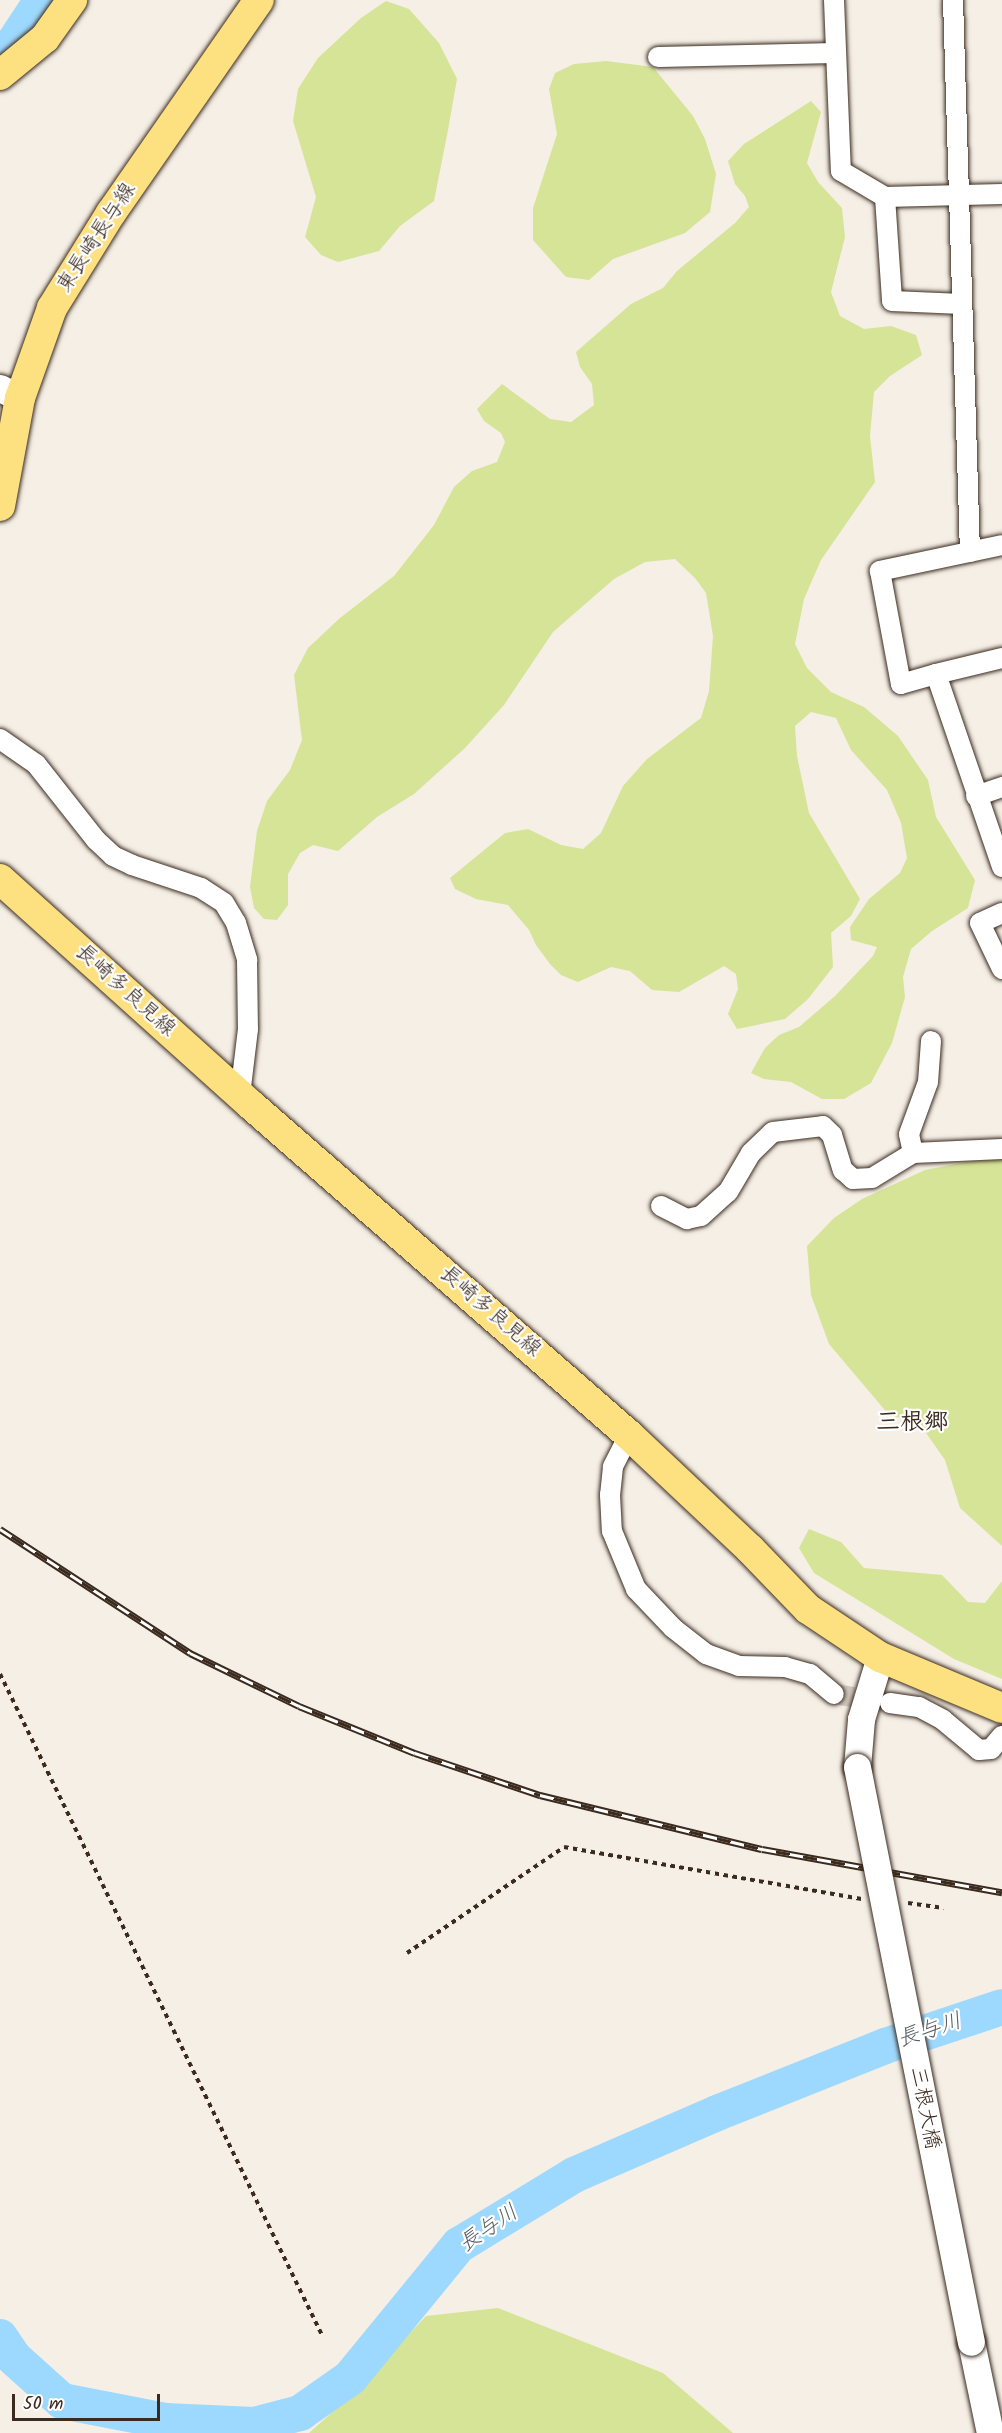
<!DOCTYPE html>
<html>
<head>
<meta charset="utf-8">
<style>
  body { margin:0 }
  #map { position:relative; width:1002px; height:2433px; overflow:hidden; background:#f5efe6; font-family:Kalam,"Klee One",sans-serif }
  div>[style] { position:absolute }
  .green>* { inset:0; background:#d6e497 }
  .river>* { height:36px; margin:-18px; padding:0 18px; transform-origin:18px; border-radius:18px; background:#9dd8fe }
  .street-tunnel>* { height:20px; margin-top:-10px; transform-origin:0; background:repeating-linear-gradient(90deg,#d0c8be 0 20px,transparent 0 30px) }
  .path>* { height:4px; margin-top:-2px; transform-origin:0; background:repeating-linear-gradient(90deg,#3b2a1e 0 4.5px,transparent 0 9px) }
  .roads { filter:drop-shadow(0 0 2px #3b2a1e) drop-shadow(0 0 2px #3b2a1e) }
  .street>* { height:20px; margin:-10px; padding:0 10px; transform-origin:10px; border-radius:10px; background:#fff }
  .secondary>* { height:27px; margin:-13.5px; padding:0 13.5px; transform-origin:13.5px; border-radius:13.5px; background:#fff }
  .primary>* { height:30px; margin:-15px; padding:0 15px; transform-origin:15px; border-radius:15px; background:#fde080 }
  .rail>* { height:7px; margin-top:-3.5px; transform-origin:0; background:repeating-linear-gradient(90deg,#fff 0 14px,#3b2a1e 0 28px); box-sizing:border-box; border-block:2px solid #3b2a1e }
  .bridges { filter:drop-shadow(0 0 2px #3b2a1e) drop-shadow(0 0 2px #3b2a1e) }
  .secondary-bridge>* { height:27px; margin:-13.5px; padding:0 13.5px; transform-origin:13.5px; border-radius:13.5px; background:#fff }
  span { translate:-50% -50%; white-space:nowrap; text-align:center; line-height:1.15; -webkit-text-stroke:4.5px #fff; paint-order:stroke }
  .street-label { font-size:21px; color:#3b2a1e }
  .water-label { font-size:22px; color:#585e61; font-style:italic }
  .quarter-label { font-size:24px; color:#3b2a1e; font-weight:700 }
  .scale { position:absolute; left:12px; top:2394px; width:148px; height:27px; box-sizing:border-box; border:3px solid #3b2a1e; border-top:0; padding-left:8px; font-size:18px; line-height:21px; white-space:nowrap; color:#3b2a1e; -webkit-text-stroke:4px #fff; paint-order:stroke }
</style>
</head>
<body>
<div id="map">
  <div class="green">
    <div style="clip-path:polygon(386px 1px,409px 9px,439px 43px,457px 79px,448px 130px,434px 201px,400px 226px,379px 251px,338px 262px,321px 255px,305px 237px,316px 197px,293px 121px,298px 89px,318px 58px,361px 18px)"></div>
    <div style="clip-path:polygon(606px 61px,653px 67px,693px 116px,705px 139px,716px 174px,710px 212px,685px 233px,613px 259px,589px 280px,566px 277px,533px 240px,533px 208px,557px 134px,549px 89px,555px 73px,574px 64px)"></div>
    <div style="clip-path:polygon(811px 101px,821px 112px,807px 163px,818px 182px,842px 208px,845px 237px,831px 292px,840px 316px,864px 329px,891px 326px,916px 335px,922px 355px,890px 376px,874px 392px,870px 436px,875px 482px,821px 560px,804px 599px,795px 644px,807px 668px,831px 692px,864px 707px,898px 736px,928px 780px,936px 817px,975px 880px,968px 908px,932px 931px,911px 949px,903px 977px,905px 997px,892px 1043px,871px 1083px,844px 1099px,822px 1099px,791px 1082px,764px 1079px,751px 1073px,765px 1048px,779px 1035px,799px 1027px,835px 996px,873px 956px,877px 947px,851px 940px,850px 927px,869px 899px,900px 873px,907px 858px,901px 823px,887px 790px,851px 750px,836px 718px,811px 712px,795px 726px,797px 756px,809px 813px,860px 899px,851px 916px,831px 933px,833px 967px,808px 999px,785px 1019px,737px 1029px,728px 1014px,738px 989px,736px 974px,724px 966px,679px 992px,652px 990px,630px 971px,611px 967px,578px 982px,561px 975px,550px 964px,536px 945px,529px 930px,508px 905px,476px 899px,455px 889px,450px 878px,505px 833px,528px 829px,561px 845px,583px 849px,601px 833px,623px 786px,647px 759px,701px 718px,709px 691px,713px 636px,706px 593px,695px 578px,675px 559px,645px 562px,614px 579px,553px 632px,504px 705px,465px 748px,414px 794px,377px 817px,338px 851px,313px 845px,300px 853px,288px 874px,288px 905px,277px 920px,264px 919px,254px 908px,250px 887px,257px 831px,267px 801px,290px 770px,302px 740px,294px 675px,308px 648px,340px 618px,394px 576px,434px 525px,454px 487px,472px 471px,497px 462px,505px 442px,501px 433px,484px 421px,477px 409px,502px 384px,550px 419px,571px 422px,594px 405px,592px 384px,580px 367px,576px 352px,631px 304px,663px 288px,677px 271px,735px 223px,749px 207px,745px 196px,735px 184px,728px 161px,744px 144px)"></div>
    <div style="clip-path:polygon(1002px 1159px,1002px 1546px,960px 1508px,945px 1460px,919px 1423px,889px 1415px,829px 1344px,811px 1295px,807px 1246px,834px 1218px,862px 1199px,925px 1170px,966px 1162px)"></div>
    <div style="clip-path:polygon(809px 1529px,841px 1542px,864px 1568px,942px 1575px,968px 1602px,985px 1603px,1002px 1581px,1002px 1679px,954px 1659px,814px 1573px,799px 1548px)"></div>
    <div style="clip-path:polygon(498px 2308px,663px 2373px,733px 2433px,309px 2433px,357px 2390px,426px 2316px)"></div>
  </div>
  <div class="river">
    <div style="left:0;top:53px;width:16px;rotate:-35deg"></div>
    <div style="left:13px;top:44px;width:53px;rotate:-56.6deg"></div>
    <div style="left:0;top:2337px;width:25px;rotate:56deg"></div>
    <div style="left:14px;top:2358px;width:64px;rotate:41.9deg"></div>
    <div style="left:62px;top:2401px;width:105px;rotate:11deg"></div>
    <div style="left:165px;top:2421px;width:89px;rotate:2.6deg"></div>
    <div style="left:254px;top:2425px;width:48px;rotate:-14.6deg"></div>
    <div style="left:300px;top:2413px;width:61px;rotate:-35deg"></div>
    <div style="left:350px;top:2378px;width:172px;rotate:-50.7deg"></div>
    <div style="left:459px;top:2245px;width:135px;rotate:-31.3deg"></div>
    <div style="left:574px;top:2175px;width:156px;rotate:-23.4deg"></div>
    <div style="left:717px;top:2113px;width:181px;rotate:-21.7deg"></div>
    <div style="left:885px;top:2046px;width:123px;rotate:-18.4deg"></div>
  </div>
  <div class="street-tunnel">
    <div style="left:834px;top:1694px;width:46px;rotate:8.8deg"></div>
  </div>
  <div class="path">
    <div style="left:0;top:1674px;width:737px;rotate:64.03deg"></div>
    <div style="left:908px;top:1903px;width:36px;rotate:8deg"></div>
    <div style="left:407px;top:1953px;width:189px;rotate:-34deg"></div>
    <div style="left:564px;top:1847px;width:302px;rotate:9.9deg"></div>
  </div>
  <div class="roads">
    <div class="street">
      <div style="left:834px;top:0;width:171px;rotate:87.7deg"></div>
      <div style="left:841px;top:171px;width:51px;rotate:30.6deg"></div>
      <div style="left:885px;top:197px;width:117px;rotate:-1.5deg"></div>
      <div style="left:953px;top:0;width:552px;rotate:88.24deg"></div>
      <div style="left:658px;top:57px;width:178px;rotate:-1.3deg"></div>
      <div style="left:885px;top:197px;width:104px;rotate:86.1deg"></div>
      <div style="left:892px;top:301px;width:70px;rotate:2.5deg"></div>
      <div style="left:1002px;top:545px;width:125px;rotate:168deg"></div>
      <div style="left:880px;top:571px;width:115px;rotate:79.5deg"></div>
      <div style="left:901px;top:684px;width:36px;rotate:-16deg"></div>
      <div style="left:936px;top:674px;width:204px;rotate:71.1deg"></div>
      <div style="left:936px;top:674px;width:68px;rotate:-13.6deg"></div>
      <div style="left:0;top:739px;width:44px;rotate:34.8deg"></div>
      <div style="left:36px;top:764px;width:97px;rotate:51.7deg"></div>
      <div style="left:96px;top:840px;width:23px;rotate:43deg"></div>
      <div style="left:113px;top:856px;width:21px;rotate:25deg"></div>
      <div style="left:132px;top:865px;width:73px;rotate:18.4deg"></div>
      <div style="left:201px;top:888px;width:27px;rotate:33deg"></div>
      <div style="left:224px;top:903px;width:23px;rotate:59deg"></div>
      <div style="left:236px;top:923px;width:39px;rotate:73deg"></div>
      <div style="left:247px;top:960px;width:69px;rotate:89.2deg"></div>
      <div style="left:248px;top:1029px;width:66px;rotate:96.9deg"></div>
      <div style="left:976px;top:796px;width:28px;rotate:-19deg"></div>
      <div style="left:1002px;top:913px;width:24px;rotate:156deg"></div>
      <div style="left:980px;top:923px;width:51px;rotate:64.4deg"></div>
      <div style="left:913px;top:1153px;width:19px;rotate:-102deg"></div>
      <div style="left:909px;top:1134px;width:55px;rotate:-69.9deg"></div>
      <div style="left:928px;top:1082px;width:41px;rotate:-85.8deg"></div>
      <div style="left:661px;top:1206px;width:29px;rotate:27deg"></div>
      <div style="left:687px;top:1219px;width:14px;rotate:-12deg"></div>
      <div style="left:701px;top:1216px;width:36px;rotate:-42deg"></div>
      <div style="left:728px;top:1192px;width:45px;rotate:-59.5deg"></div>
      <div style="left:751px;top:1153px;width:30px;rotate:-44deg"></div>
      <div style="left:773px;top:1132px;width:50px;rotate:-6.8deg"></div>
      <div style="left:823px;top:1126px;width:13px;rotate:45deg"></div>
      <div style="left:832px;top:1135px;width:37px;rotate:73deg"></div>
      <div style="left:843px;top:1170px;width:13px;rotate:42deg"></div>
      <div style="left:853px;top:1179px;width:19px;rotate:-3deg"></div>
      <div style="left:872px;top:1178px;width:48px;rotate:-31.4deg"></div>
      <div style="left:913px;top:1153px;width:89px;rotate:-2.6deg"></div>
      <div style="left:629px;top:1435px;width:36px;rotate:117deg"></div>
      <div style="left:613px;top:1467px;width:28px;rotate:96deg"></div>
      <div style="left:610px;top:1495px;width:36px;rotate:87deg"></div>
      <div style="left:612px;top:1531px;width:63px;rotate:67.5deg"></div>
      <div style="left:636px;top:1589px;width:54px;rotate:46.5deg"></div>
      <div style="left:673px;top:1628px;width:42px;rotate:38.2deg"></div>
      <div style="left:706px;top:1654px;width:35px;rotate:20deg"></div>
      <div style="left:739px;top:1666px;width:46px;rotate:1.2deg"></div>
      <div style="left:785px;top:1667px;width:26px;rotate:16deg"></div>
      <div style="left:810px;top:1674px;width:31px;rotate:40deg"></div>
      <div style="left:890px;top:1703px;width:29px;rotate:8deg"></div>
      <div style="left:919px;top:1707px;width:27px;rotate:28deg"></div>
      <div style="left:943px;top:1720px;width:47px;rotate:39.8deg"></div>
      <div style="left:979px;top:1750px;width:12px;rotate:-5deg"></div>
      <div style="left:991px;top:1749px;width:17px;rotate:-50deg"></div>
    </div>
    <div class="secondary">
      <div style="left:0;top:388px;width:22px;rotate:27deg"></div>
      <div style="left:857px;top:1767px;width:48px;rotate:-85.2deg"></div>
      <div style="left:861px;top:1719px;width:65px;rotate:-73deg"></div>
      <div style="left:971px;top:2342px;width:93px;rotate:78.2deg"></div>
    </div>
    <div class="primary">
      <div style="left:0;top:75px;width:58px;rotate:-39.4deg"></div>
      <div style="left:45px;top:38px;width:47px;rotate:-54.6deg"></div>
      <div style="left:0;top:506px;width:110px;rotate:-79.5deg"></div>
      <div style="left:20px;top:398px;width:96px;rotate:-70.4deg"></div>
      <div style="left:52px;top:308px;width:112px;rotate:-58.2deg"></div>
      <div style="left:111px;top:213px;width:259px;rotate:-55.2deg"></div>
      <div style="left:0;top:879px;width:338px;rotate:42deg"></div>
      <div style="left:251px;top:1105px;width:502px;rotate:41.12deg"></div>
      <div style="left:629px;top:1435px;width:166px;rotate:43.3deg"></div>
      <div style="left:750px;top:1549px;width:83px;rotate:46deg"></div>
      <div style="left:808px;top:1609px;width:87px;rotate:33.7deg"></div>
      <div style="left:880px;top:1657px;width:132px;rotate:22.7deg"></div>
    </div>
  </div>
  <div class="rail">
    <div style="left:0;top:1529px;width:227px;rotate:33.1deg"></div>
    <div style="left:190px;top:1653px;width:121px;rotate:25.9deg"></div>
    <div style="left:299px;top:1706px;width:125px;rotate:22.1deg"></div>
    <div style="left:415px;top:1753px;width:132px;rotate:18.6deg"></div>
    <div style="left:540px;top:1795px;width:228px;rotate:13.7deg"></div>
    <div style="left:762px;top:1849px;width:244px;rotate:10.2deg"></div>
  </div>
  <div class="bridges">
    <div class="secondary-bridge">
      <div style="left:857px;top:1767px;width:586px;rotate:78.79deg"></div>
    </div>
  </div>
  <div class="street-label">
    <span style="left:97px;top:238px;rotate:-57deg">東長崎長与線</span>
    <span style="left:125px;top:991px;rotate:42deg">長崎多良見線</span>
    <span style="left:490px;top:1312px;rotate:41deg">長崎多良見線</span>
    <span style="left:924px;top:2108px;rotate:79deg">三根大橋</span>
  </div>
  <div class="water-label">
    <span style="left:930px;top:2031px;rotate:-18deg">長与川</span>
    <span style="left:489px;top:2229px;rotate:-34deg">長与川</span>
  </div>
  <div class="quarter-label">
    <span style="left:912px;top:1423px">三根郷</span>
  </div>
  <div class="scale">50 m</div>
</div>
</body>
</html>
